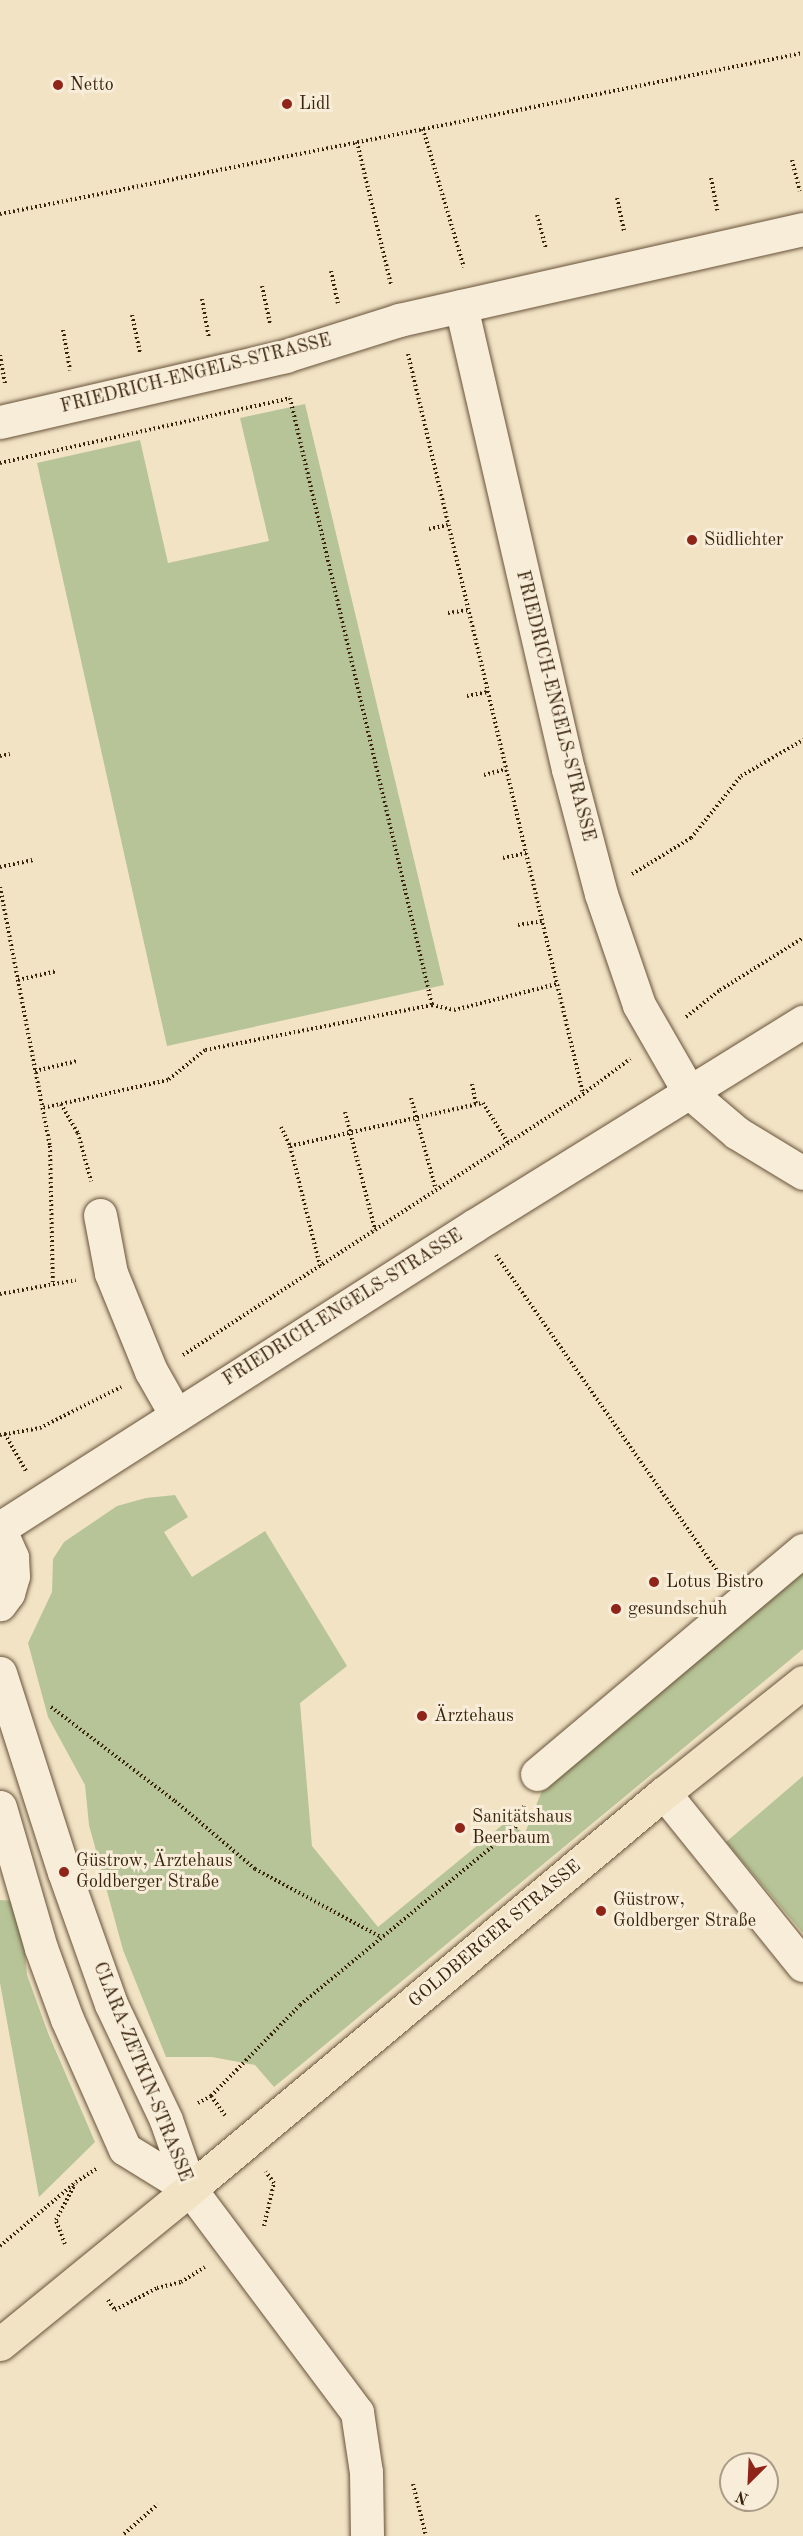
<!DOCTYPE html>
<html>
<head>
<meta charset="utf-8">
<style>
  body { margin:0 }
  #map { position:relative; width:803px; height:2536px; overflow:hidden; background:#f2e3c5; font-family:"Old Standard TT",serif }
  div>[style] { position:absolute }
  .green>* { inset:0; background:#b7c497 }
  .path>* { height:4px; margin-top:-2px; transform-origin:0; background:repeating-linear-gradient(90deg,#3a230c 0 1.5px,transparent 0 4.5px) }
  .roads { filter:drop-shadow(0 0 2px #68533a) drop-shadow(0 0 2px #68533a) }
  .minor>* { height:33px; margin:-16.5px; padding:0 16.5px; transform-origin:16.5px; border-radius:16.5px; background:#f7edd9 }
  .major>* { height:33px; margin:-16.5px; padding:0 16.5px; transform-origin:16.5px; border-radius:16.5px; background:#f2e3c5 }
  .dots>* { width:16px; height:16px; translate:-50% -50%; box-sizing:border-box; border:3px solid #f7edd9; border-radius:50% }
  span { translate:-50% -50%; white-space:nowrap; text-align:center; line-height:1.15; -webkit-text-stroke:6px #f7edd9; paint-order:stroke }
  .poi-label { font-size:18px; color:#3a230c }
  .left { translate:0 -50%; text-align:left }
  .street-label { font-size:18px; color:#3a230c }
  .north { position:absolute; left:719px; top:2452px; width:60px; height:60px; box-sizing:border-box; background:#f7edd9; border:2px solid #ab9c87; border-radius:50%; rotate:204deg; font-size:16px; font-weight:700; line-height:24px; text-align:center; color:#3a230c }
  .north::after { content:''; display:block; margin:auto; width:21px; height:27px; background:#8f2418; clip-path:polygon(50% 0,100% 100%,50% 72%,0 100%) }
</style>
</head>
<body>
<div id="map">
  <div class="green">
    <div style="clip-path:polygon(305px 404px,444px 985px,167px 1046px,37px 463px,140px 440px,168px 563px,269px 541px,240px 418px)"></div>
    <div style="clip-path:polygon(175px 1495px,188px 1517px,164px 1532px,192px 1577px,265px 1531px,347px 1666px,300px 1703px,312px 1846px,378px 1927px,506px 1822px,525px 1833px,543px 1788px,803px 1572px,803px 1649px,274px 2087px,255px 2065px,212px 2057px,166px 2057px,123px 1950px,89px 1825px,85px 1785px,48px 1717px,28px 1643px,52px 1592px,53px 1559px,64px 1542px,117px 1506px,146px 1498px)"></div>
    <div style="clip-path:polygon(803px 1776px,803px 1933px,726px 1842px)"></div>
    <div style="clip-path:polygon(0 1900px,17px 1901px,23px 1928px,27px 1975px,48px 2033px,95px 2142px,39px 2197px,0 1983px)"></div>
  </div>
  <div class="path">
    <div style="left:423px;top:129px;width:144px;rotate:73.5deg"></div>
    <div style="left:357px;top:142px;width:147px;rotate:76.6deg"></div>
    <div style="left:792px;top:160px;width:32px;rotate:76deg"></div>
    <div style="left:711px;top:178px;width:33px;rotate:79deg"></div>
    <div style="left:617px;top:198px;width:34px;rotate:78deg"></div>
    <div style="left:0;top:214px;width:819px;rotate:-11.34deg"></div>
    <div style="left:537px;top:215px;width:34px;rotate:75deg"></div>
    <div style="left:331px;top:271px;width:33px;rotate:78deg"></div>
    <div style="left:262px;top:286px;width:39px;rotate:78deg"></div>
    <div style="left:202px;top:299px;width:39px;rotate:80deg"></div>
    <div style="left:132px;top:315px;width:38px;rotate:78deg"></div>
    <div style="left:63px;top:330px;width:41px;rotate:80.1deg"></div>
    <div style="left:408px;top:354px;width:760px;rotate:76.69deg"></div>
    <div style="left:0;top:355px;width:29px;rotate:80deg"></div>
    <div style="left:0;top:463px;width:297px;rotate:-12.6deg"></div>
    <div style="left:290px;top:398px;width:623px;rotate:76.83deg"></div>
    <div style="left:432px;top:1005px;width:231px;rotate:168.8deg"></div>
    <div style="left:205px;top:1050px;width:48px;rotate:141deg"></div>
    <div style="left:168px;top:1080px;width:128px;rotate:167.4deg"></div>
    <div style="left:429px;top:529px;width:19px;rotate:-12deg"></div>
    <div style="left:448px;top:613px;width:21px;rotate:-8deg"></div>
    <div style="left:467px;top:696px;width:21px;rotate:-11deg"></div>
    <div style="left:0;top:756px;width:10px;rotate:-11deg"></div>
    <div style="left:484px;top:775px;width:23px;rotate:-15deg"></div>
    <div style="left:503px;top:858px;width:24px;rotate:-12deg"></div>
    <div style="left:0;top:867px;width:34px;rotate:-12deg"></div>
    <div style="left:632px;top:874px;width:69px;rotate:-31.4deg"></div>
    <div style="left:691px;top:838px;width:80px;rotate:-51.1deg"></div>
    <div style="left:741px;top:776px;width:72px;rotate:-30.1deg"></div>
    <div style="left:0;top:887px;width:264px;rotate:79.1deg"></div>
    <div style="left:50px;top:1146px;width:139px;rotate:88.8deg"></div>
    <div style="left:518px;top:925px;width:24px;rotate:-9deg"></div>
    <div style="left:18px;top:980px;width:40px;rotate:-13deg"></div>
    <div style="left:432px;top:1005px;width:23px;rotate:13deg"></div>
    <div style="left:454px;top:1010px;width:106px;rotate:-14.2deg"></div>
    <div style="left:686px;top:1017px;width:43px;rotate:-38.5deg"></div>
    <div style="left:720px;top:990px;width:98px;rotate:-32.1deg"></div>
    <div style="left:35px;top:1071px;width:43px;rotate:-13.4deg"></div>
    <div style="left:472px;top:1084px;width:20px;rotate:79deg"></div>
    <div style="left:411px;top:1098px;width:95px;rotate:74.8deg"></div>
    <div style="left:61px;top:1104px;width:34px;rotate:60deg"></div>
    <div style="left:78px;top:1133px;width:50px;rotate:74.8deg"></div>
    <div style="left:345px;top:1112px;width:122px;rotate:75.7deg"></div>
    <div style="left:281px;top:1127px;width:21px;rotate:65deg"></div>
    <div style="left:496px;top:1255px;width:388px;rotate:55deg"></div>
    <div style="left:320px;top:1266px;width:124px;rotate:-104deg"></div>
    <div style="left:290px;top:1146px;width:198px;rotate:-12.6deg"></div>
    <div style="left:483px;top:1103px;width:47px;rotate:58deg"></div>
    <div style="left:0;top:1294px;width:77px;rotate:-10.4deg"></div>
    <div style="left:183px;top:1355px;width:478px;rotate:-33.1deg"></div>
    <div style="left:583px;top:1094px;width:59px;rotate:-36.7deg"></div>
    <div style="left:5px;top:1434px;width:43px;rotate:60.4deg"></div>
    <div style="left:0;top:1435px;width:41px;rotate:-9.9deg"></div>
    <div style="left:40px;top:1428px;width:91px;rotate:-26.8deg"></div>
    <div style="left:51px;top:1707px;width:156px;rotate:37.2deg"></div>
    <div style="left:175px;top:1801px;width:105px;rotate:40.4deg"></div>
    <div style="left:255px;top:1869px;width:143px;rotate:28.4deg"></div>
    <div style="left:211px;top:2096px;width:24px;rotate:54deg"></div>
    <div style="left:198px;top:2103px;width:15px;rotate:-28deg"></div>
    <div style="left:211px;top:2096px;width:127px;rotate:-45.6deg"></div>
    <div style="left:300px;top:2005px;width:278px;rotate:-39.5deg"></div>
    <div style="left:515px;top:1828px;width:25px;rotate:-67deg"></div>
    <div style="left:264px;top:2226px;width:44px;rotate:-76.9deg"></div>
    <div style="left:274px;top:2183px;width:14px;rotate:-126deg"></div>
    <div style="left:65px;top:2244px;width:26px;rotate:-111deg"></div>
    <div style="left:56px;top:2220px;width:41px;rotate:-62.2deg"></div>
    <div style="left:0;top:2246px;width:99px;rotate:-40.1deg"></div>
    <div style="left:76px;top:2182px;width:24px;rotate:-33deg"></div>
    <div style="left:108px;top:2300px;width:12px;rotate:55deg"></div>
    <div style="left:115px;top:2310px;width:47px;rotate:-27.6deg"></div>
    <div style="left:157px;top:2288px;width:25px;rotate:-14deg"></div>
    <div style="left:181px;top:2282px;width:28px;rotate:-32deg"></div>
    <div style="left:413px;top:2484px;width:54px;rotate:76deg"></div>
    <div style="left:124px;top:2534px;width:45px;rotate:-41.4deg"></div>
  </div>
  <div class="roads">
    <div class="minor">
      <div style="left:461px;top:306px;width:475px;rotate:77deg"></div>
      <div style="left:568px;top:769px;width:129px;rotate:75.2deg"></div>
      <div style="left:601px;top:894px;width:117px;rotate:71.1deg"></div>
      <div style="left:639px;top:1005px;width:100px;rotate:60.1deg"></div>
      <div style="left:689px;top:1092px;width:63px;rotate:40.5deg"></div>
      <div style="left:737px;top:1133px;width:77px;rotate:31.2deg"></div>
      <div style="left:0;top:422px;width:293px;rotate:-13deg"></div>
      <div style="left:285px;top:356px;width:120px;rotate:-17.5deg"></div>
      <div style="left:399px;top:320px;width:414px;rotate:-12.7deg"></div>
      <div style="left:100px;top:1215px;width:59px;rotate:79.3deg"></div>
      <div style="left:111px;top:1273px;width:106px;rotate:67.8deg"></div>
      <div style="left:151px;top:1371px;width:51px;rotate:60.4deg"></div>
      <div style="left:0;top:1528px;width:563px;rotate:-32.53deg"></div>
      <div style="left:475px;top:1225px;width:386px;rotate:-31.8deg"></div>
      <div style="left:0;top:1530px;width:30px;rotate:66deg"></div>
      <div style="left:12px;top:1557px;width:19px;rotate:87deg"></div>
      <div style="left:13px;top:1576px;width:18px;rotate:106deg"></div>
      <div style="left:8px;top:1593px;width:14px;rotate:126deg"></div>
      <div style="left:0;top:1673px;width:209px;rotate:72.2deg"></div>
      <div style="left:64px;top:1872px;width:140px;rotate:70.4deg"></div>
      <div style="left:111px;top:2004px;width:128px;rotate:64.6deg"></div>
      <div style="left:166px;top:2120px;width:73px;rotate:70.8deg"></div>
      <div style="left:190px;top:2189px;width:279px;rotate:53.2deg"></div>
      <div style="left:357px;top:2412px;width:61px;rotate:81.5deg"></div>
      <div style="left:366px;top:2472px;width:64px;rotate:89.1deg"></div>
      <div style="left:537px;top:1774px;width:348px;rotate:-40.1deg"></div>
      <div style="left:664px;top:1793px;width:221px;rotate:51.1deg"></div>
      <div style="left:0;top:1807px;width:147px;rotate:73.8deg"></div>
      <div style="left:41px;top:1948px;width:76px;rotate:69.9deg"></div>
      <div style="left:67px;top:2019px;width:142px;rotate:66deg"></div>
      <div style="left:125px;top:2149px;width:76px;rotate:31.6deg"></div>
    </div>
    <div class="major">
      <div style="left:0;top:2344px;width:245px;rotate:-39.2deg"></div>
      <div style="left:190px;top:2189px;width:618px;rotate:-39.88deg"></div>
      <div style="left:664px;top:1793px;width:178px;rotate:-38.6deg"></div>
    </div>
  </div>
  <div class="dots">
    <div style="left:58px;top:85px;background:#8f2418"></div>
    <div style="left:287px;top:104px;background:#8f2418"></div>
    <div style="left:692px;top:540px;background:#8f2418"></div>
    <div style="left:654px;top:1582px;background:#8f2418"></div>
    <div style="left:616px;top:1609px;background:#8f2418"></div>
    <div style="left:422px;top:1716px;background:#8f2418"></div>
    <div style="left:460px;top:1828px;background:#8f2418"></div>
    <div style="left:64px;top:1872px;background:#8f2418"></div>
    <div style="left:601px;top:1911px;background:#8f2418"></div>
  </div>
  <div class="poi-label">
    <span class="left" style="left:70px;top:85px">Netto</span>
    <span class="left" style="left:299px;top:104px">Lidl</span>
    <span class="left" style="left:704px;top:540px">Südlichter</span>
    <span class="left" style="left:666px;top:1582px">Lotus Bistro</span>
    <span class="left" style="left:628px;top:1609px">gesundschuh</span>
    <span class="left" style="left:434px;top:1716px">Ärztehaus</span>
    <span class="left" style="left:472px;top:1828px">Sanitätshaus<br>Beerbaum</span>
    <span class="left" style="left:76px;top:1872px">Güstrow, Ärztehaus<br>Goldberger Straße</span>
    <span class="left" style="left:613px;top:1911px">Güstrow,<br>Goldberger Straße</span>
  </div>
  <div class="street-label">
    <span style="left:196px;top:374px;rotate:-14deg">FRIEDRICH-ENGELS-STRASSE</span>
    <span style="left:555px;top:706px;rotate:76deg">FRIEDRICH-ENGELS-STRASSE</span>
    <span style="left:343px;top:1308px;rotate:-32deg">FRIEDRICH-ENGELS-STRASSE</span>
    <span style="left:495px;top:1934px;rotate:-40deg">GOLDBERGER STRASSE</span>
    <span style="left:142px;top:2072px;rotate:68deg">CLARA-ZETKIN-STRASSE</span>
  </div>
  <div class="north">N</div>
</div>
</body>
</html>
